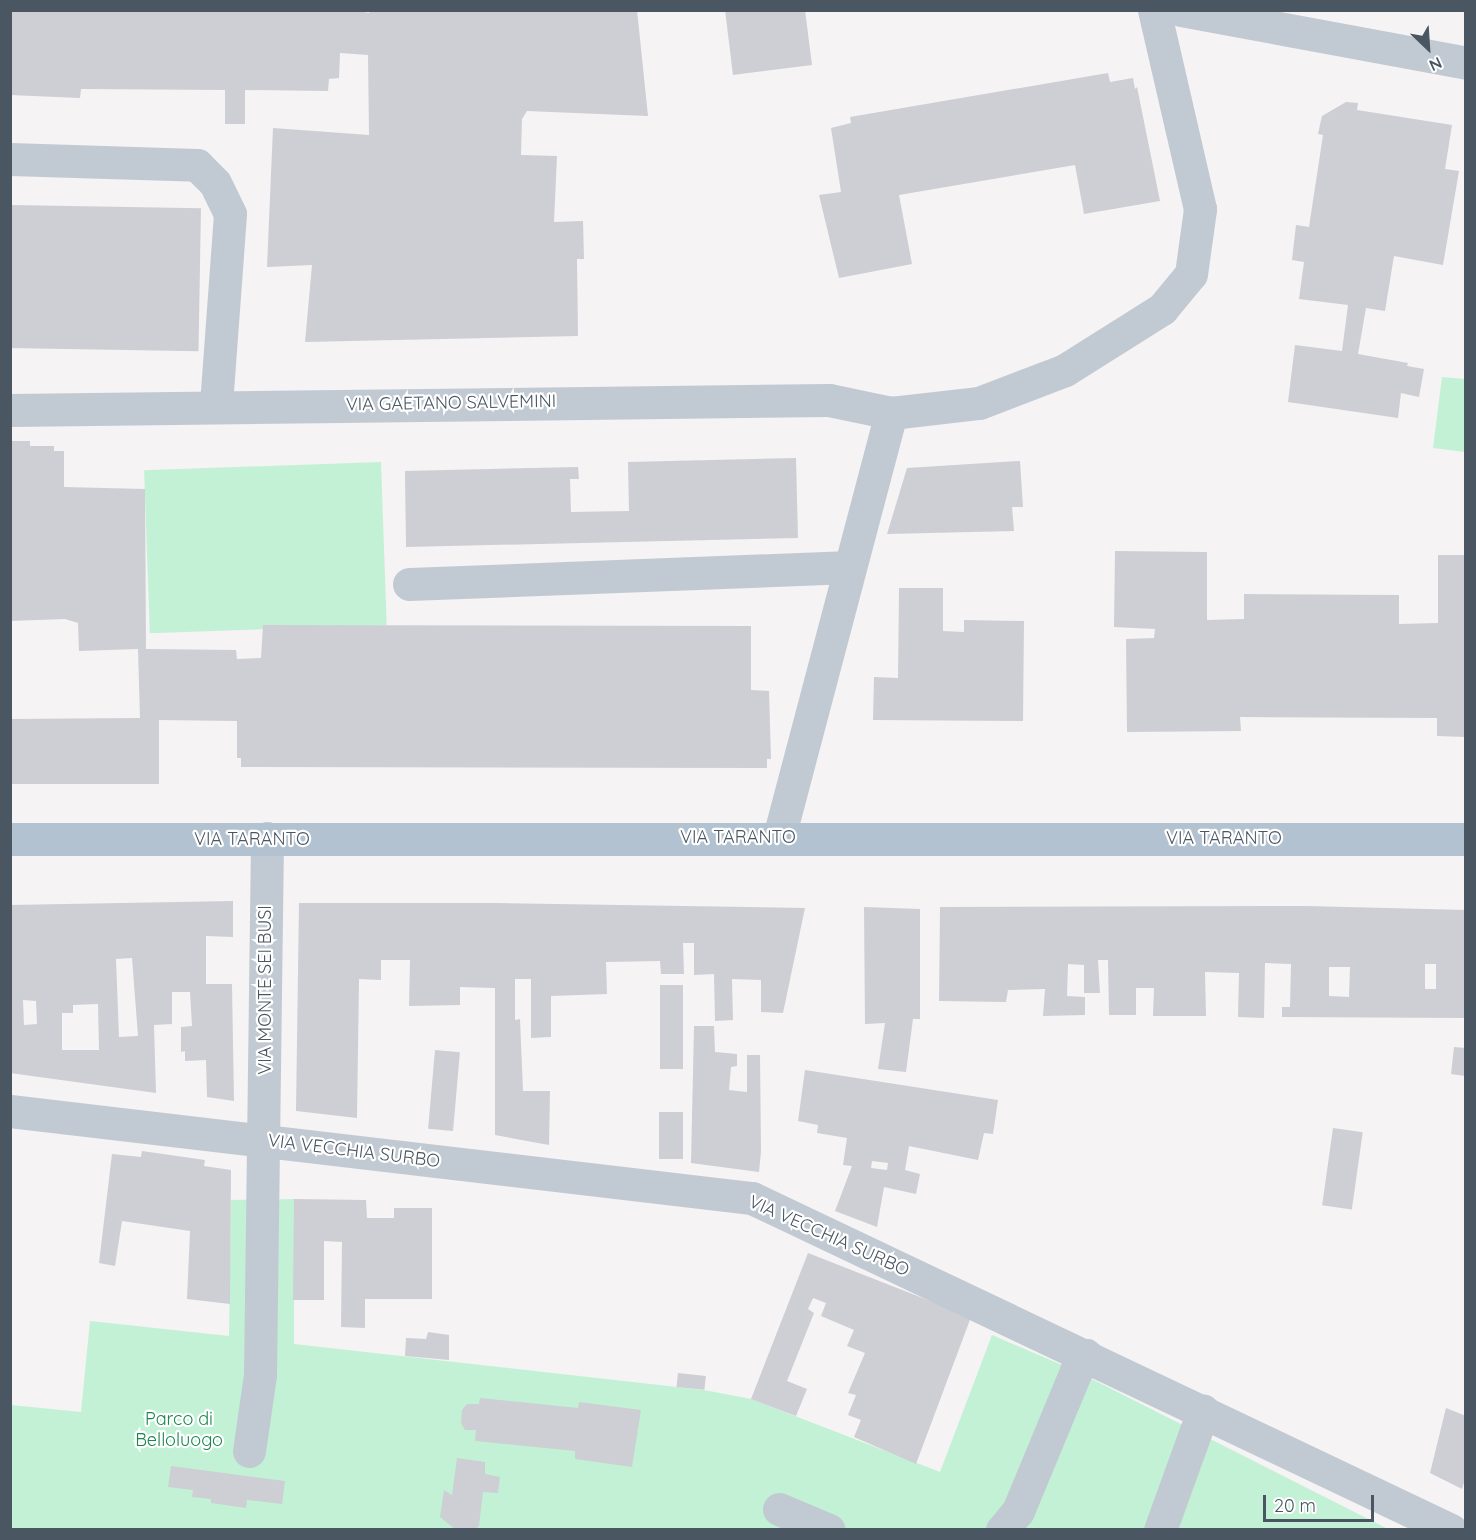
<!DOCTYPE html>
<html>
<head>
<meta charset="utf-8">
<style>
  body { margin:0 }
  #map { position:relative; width:1476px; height:1540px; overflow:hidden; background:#f5f3f3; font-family:Quicksand,sans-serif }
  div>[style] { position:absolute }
  .green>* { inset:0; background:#c3f1d5; transform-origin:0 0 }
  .building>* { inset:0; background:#cdcfd5; transform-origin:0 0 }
  .minor>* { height:33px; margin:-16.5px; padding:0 16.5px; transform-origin:16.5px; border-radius:16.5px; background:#c1cad2 }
  .major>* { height:33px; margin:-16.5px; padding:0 16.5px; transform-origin:16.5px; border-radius:16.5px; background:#b3c2d1 }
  span { translate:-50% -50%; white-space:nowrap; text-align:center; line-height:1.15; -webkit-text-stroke:4.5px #fff; paint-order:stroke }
  .street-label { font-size:18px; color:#4a5661 }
  .park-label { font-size:18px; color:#17864f }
  .frame { position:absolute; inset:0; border:12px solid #4a5661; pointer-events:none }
  .north { position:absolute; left:1398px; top:18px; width:60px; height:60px; -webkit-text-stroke:4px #fff; paint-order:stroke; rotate:155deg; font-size:16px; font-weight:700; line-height:24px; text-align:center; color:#4a5661 }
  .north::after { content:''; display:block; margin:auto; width:21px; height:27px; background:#4a5661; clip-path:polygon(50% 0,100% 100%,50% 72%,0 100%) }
  .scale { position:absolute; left:1263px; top:1495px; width:111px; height:27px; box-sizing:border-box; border:3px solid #4a5661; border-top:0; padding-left:8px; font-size:18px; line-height:21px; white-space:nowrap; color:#4a5661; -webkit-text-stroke:4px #fff; paint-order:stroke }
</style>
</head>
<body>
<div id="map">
  <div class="green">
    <div style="clip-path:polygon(1442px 377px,1465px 379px,1465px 452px,1433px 448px)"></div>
    <div style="left:381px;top:462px;width:163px;height:237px;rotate:88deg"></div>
    <div style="clip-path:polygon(294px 1199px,294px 1344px,704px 1390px,751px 1399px,940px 1472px,992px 1335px,1076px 1371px,1388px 1529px,11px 1530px,11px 1405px,81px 1412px,90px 1321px,229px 1336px,231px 1200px)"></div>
  </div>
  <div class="building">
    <div style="clip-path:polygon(10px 10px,355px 10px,369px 13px,369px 10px,637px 10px,648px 116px,527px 111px,522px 119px,521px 155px,557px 156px,554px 222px,583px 221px,584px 259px,577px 259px,578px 336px,305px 342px,312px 265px,267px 267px,273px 128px,369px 135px,368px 55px,340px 53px,339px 78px,329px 79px,328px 91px,245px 90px,245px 124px,225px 124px,225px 90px,81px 89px,80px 98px,10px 95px)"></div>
    <div style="clip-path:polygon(725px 10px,805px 10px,812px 65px,733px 75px)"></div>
    <div style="clip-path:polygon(1108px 73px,1110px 82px,1133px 78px,1135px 89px,1137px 87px,1160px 201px,1084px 214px,1075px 165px,899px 195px,912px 264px,839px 278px,819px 195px,841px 192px,831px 128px,851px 123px,850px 117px)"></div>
    <div style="clip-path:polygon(1346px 102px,1358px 103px,1357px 110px,1452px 125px,1445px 169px,1459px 171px,1443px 265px,1394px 256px,1385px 311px,1366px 308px,1358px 354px,1408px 363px,1407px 366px,1424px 369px,1419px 397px,1401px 393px,1398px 418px,1288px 402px,1295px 345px,1342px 351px,1348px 305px,1299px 299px,1304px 262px,1292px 260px,1296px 225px,1309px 227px,1323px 135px,1318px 134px,1322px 116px)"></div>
    <div style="left:10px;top:205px;width:191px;height:143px;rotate:1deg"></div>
    <div style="clip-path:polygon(10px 441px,30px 441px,30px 446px,54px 446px,54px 451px,64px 451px,64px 487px,145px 489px,146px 649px,236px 650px,237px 659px,261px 658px,263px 625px,751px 626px,751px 690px,769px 691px,771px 759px,767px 759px,767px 768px,241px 767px,241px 758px,237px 758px,237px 721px,159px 720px,159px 784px,10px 784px,10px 719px,140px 718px,138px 649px,79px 651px,78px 623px,65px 619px,10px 621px)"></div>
    <div style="clip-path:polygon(796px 458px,798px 538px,406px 547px,405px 471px,578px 467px,579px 479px,570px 479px,571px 512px,629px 511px,628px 462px)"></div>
    <div style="clip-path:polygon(1020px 461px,1023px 507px,1012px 507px,1014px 531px,887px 534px,907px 468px)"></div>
    <div style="clip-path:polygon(1115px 551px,1207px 552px,1207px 620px,1244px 619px,1244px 594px,1399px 595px,1399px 624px,1438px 623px,1438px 555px,1466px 555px,1466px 737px,1437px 736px,1437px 718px,1240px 717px,1241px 731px,1127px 732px,1126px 639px,1154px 638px,1155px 629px,1114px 627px)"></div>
    <div style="clip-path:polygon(899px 588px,943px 588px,943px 631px,964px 632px,964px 620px,1024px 621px,1023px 721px,873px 720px,874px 677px,898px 678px)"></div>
    <div style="clip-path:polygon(evenodd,233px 901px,233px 937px,206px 936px,206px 984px,232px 984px,234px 1101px,207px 1097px,206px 1060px,185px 1061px,185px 1051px,181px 1052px,181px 1027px,192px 1026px,190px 992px,172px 992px,172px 1024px,154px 1025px,156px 1093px,10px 1073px,10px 905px,233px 901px,132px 958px,138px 1036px,119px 1037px,116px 959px,132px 958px,233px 901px,23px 1000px,36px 1001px,37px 1024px,24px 1025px,23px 1000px,233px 901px,98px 1004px,99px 1050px,62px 1050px,62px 1013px,73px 1013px,73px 1005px,98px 1004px)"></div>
    <div style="clip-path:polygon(299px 903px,495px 903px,805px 908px,783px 1013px,761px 1012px,761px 980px,732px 979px,733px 1020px,715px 1021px,714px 974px,694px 975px,694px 943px,683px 943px,684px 974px,661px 974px,660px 961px,606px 962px,607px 994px,551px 996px,551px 1037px,531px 1038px,531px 979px,515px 979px,515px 1020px,520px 1019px,523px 1091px,550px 1091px,549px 1145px,495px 1135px,495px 988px,460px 987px,460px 1005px,409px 1006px,410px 960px,381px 960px,381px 980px,359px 979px,357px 1118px,296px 1111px)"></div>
    <div style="clip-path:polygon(evenodd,1307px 906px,1466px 910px,1466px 1018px,1282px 1017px,1282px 1007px,1290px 1007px,1291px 964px,1265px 963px,1264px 1018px,1238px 1017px,1239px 973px,1205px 972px,1206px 1016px,1153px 1016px,1154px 988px,1136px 988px,1136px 1015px,1109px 1015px,1108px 960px,1098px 960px,1100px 993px,1084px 993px,1084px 965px,1068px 964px,1067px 996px,1085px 997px,1085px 1015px,1043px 1016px,1045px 989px,1008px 990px,1006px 1002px,939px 1001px,940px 907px,1307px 906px,1425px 964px,1436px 964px,1436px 989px,1425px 989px,1425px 964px,1307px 906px,1329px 967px,1350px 967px,1349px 997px,1329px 996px,1329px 967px)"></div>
    <div style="clip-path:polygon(864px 907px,920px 909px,920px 1019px,913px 1019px,906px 1072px,878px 1069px,885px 1023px,865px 1024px)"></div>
    <div style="left:660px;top:985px;width:23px;height:84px"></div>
    <div style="clip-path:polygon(694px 1026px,714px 1026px,715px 1052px,737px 1054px,737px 1066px,731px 1067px,729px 1090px,747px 1092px,747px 1055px,760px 1055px,761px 1152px,759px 1172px,691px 1163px)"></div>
    <div style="clip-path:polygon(1454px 1047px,1466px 1048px,1465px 1076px,1451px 1074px)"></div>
    <div style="left:435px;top:1050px;width:25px;height:79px;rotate:5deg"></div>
    <div style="clip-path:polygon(evenodd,805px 1070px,998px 1100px,993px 1134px,984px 1133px,978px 1160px,909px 1146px,905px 1170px,920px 1174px,916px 1194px,884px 1187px,877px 1227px,835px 1211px,852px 1166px,843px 1165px,847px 1138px,817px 1133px,818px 1125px,798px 1121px,805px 1070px,872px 1161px,888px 1163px,887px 1170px,871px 1168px,872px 1161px)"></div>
    <div style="left:659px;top:1112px;width:24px;height:47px"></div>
    <div style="left:1333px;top:1128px;width:30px;height:78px;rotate:8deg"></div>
    <div style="clip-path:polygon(142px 1151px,205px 1160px,204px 1166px,231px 1170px,230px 1304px,187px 1299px,190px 1231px,122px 1221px,115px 1266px,99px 1263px,112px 1154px,141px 1157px)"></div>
    <div style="clip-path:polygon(294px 1199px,366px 1200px,367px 1218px,394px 1218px,394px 1208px,432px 1208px,432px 1299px,365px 1299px,365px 1328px,341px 1327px,342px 1242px,324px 1241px,324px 1300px,293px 1300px)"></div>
    <div style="clip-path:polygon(808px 1253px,971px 1317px,916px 1464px,854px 1437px,861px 1420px,848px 1415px,856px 1395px,848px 1393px,865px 1353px,847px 1346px,854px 1330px,821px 1316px,826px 1303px,813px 1298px,808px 1309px,814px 1313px,787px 1381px,807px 1389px,796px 1416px,751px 1399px)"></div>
    <div style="clip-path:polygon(428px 1332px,449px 1335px,449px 1360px,405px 1356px,406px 1338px,426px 1339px)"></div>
    <div style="left:678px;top:1373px;width:28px;height:14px;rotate:6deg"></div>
    <div style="clip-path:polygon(480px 1398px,578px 1408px,579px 1402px,641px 1410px,632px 1467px,575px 1459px,575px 1451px,475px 1441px,476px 1430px,465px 1430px,461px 1423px,462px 1410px,467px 1404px,479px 1404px)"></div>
    <div style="clip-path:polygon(1446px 1408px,1466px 1416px,1466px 1476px,1462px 1489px,1430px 1473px)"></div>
    <div style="clip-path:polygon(457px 1458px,485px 1462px,485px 1474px,500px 1477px,498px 1493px,483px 1492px,479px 1526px,475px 1530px,456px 1530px,440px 1517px,444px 1490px,452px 1495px)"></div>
    <div style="clip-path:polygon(171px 1466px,285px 1481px,282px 1504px,247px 1500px,246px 1508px,211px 1503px,211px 1499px,192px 1497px,193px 1490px,168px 1487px)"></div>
  </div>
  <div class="minor">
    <div style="left:1181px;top:10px;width:290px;rotate:10.5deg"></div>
    <div style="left:10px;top:159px;width:187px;rotate:1.8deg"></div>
    <div style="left:197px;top:165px;width:25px;rotate:45deg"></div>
    <div style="left:215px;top:183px;width:34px;rotate:64deg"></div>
    <div style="left:230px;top:214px;width:192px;rotate:94.2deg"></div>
    <div style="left:10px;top:410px;width:819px;rotate:-0.7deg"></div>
    <div style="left:829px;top:400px;width:63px;rotate:11.8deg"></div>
    <div style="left:409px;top:584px;width:441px;rotate:-2.2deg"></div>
    <div style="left:779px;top:837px;width:439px;rotate:-75.2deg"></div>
    <div style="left:891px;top:413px;width:89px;rotate:-6.5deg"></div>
    <div style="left:979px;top:403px;width:92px;rotate:-21deg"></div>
    <div style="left:1065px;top:370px;width:115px;rotate:-32.2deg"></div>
    <div style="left:1162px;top:309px;width:45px;rotate:-50.4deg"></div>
    <div style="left:1191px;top:274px;width:66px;rotate:-82.1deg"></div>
    <div style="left:1200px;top:209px;width:204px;rotate:-103deg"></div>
    <div style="left:10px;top:1111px;width:747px;rotate:6.69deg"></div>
    <div style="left:752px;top:1198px;width:774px;rotate:25.41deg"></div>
    <div style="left:249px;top:1451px;width:77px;rotate:-81.8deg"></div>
    <div style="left:260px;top:1375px;width:537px;rotate:-89.25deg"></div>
    <div style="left:779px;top:1509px;width:54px;rotate:22.8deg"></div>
    <div style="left:1002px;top:1530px;width:25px;rotate:-50deg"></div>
    <div style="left:1018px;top:1511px;width:152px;rotate:-67.5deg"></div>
    <div style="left:1076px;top:1371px;width:19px;rotate:-58deg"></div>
    <div style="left:1160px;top:1530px;width:127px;rotate:-70.1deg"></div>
  </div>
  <div class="major">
    <div style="left:10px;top:839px;width:1456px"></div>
  </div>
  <div class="street-label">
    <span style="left:451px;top:403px;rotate:-1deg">VIA GAETANO SALVEMINI</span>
    <span style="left:738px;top:837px">VIA TARANTO</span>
    <span style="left:1224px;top:838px">VIA TARANTO</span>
    <span style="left:252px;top:839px">VIA TARANTO</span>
    <span style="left:265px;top:990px;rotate:-90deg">VIA MONTE SEI BUSI</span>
    <span style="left:354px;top:1151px;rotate:7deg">VIA VECCHIA SURBO</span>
    <span style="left:829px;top:1236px;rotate:24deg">VIA VECCHIA SURBO</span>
  </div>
  <div class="park-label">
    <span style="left:179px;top:1430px">Parco di<br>Belloluogo</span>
  </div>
  <div class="frame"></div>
  <div class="north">N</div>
  <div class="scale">20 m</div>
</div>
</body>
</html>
